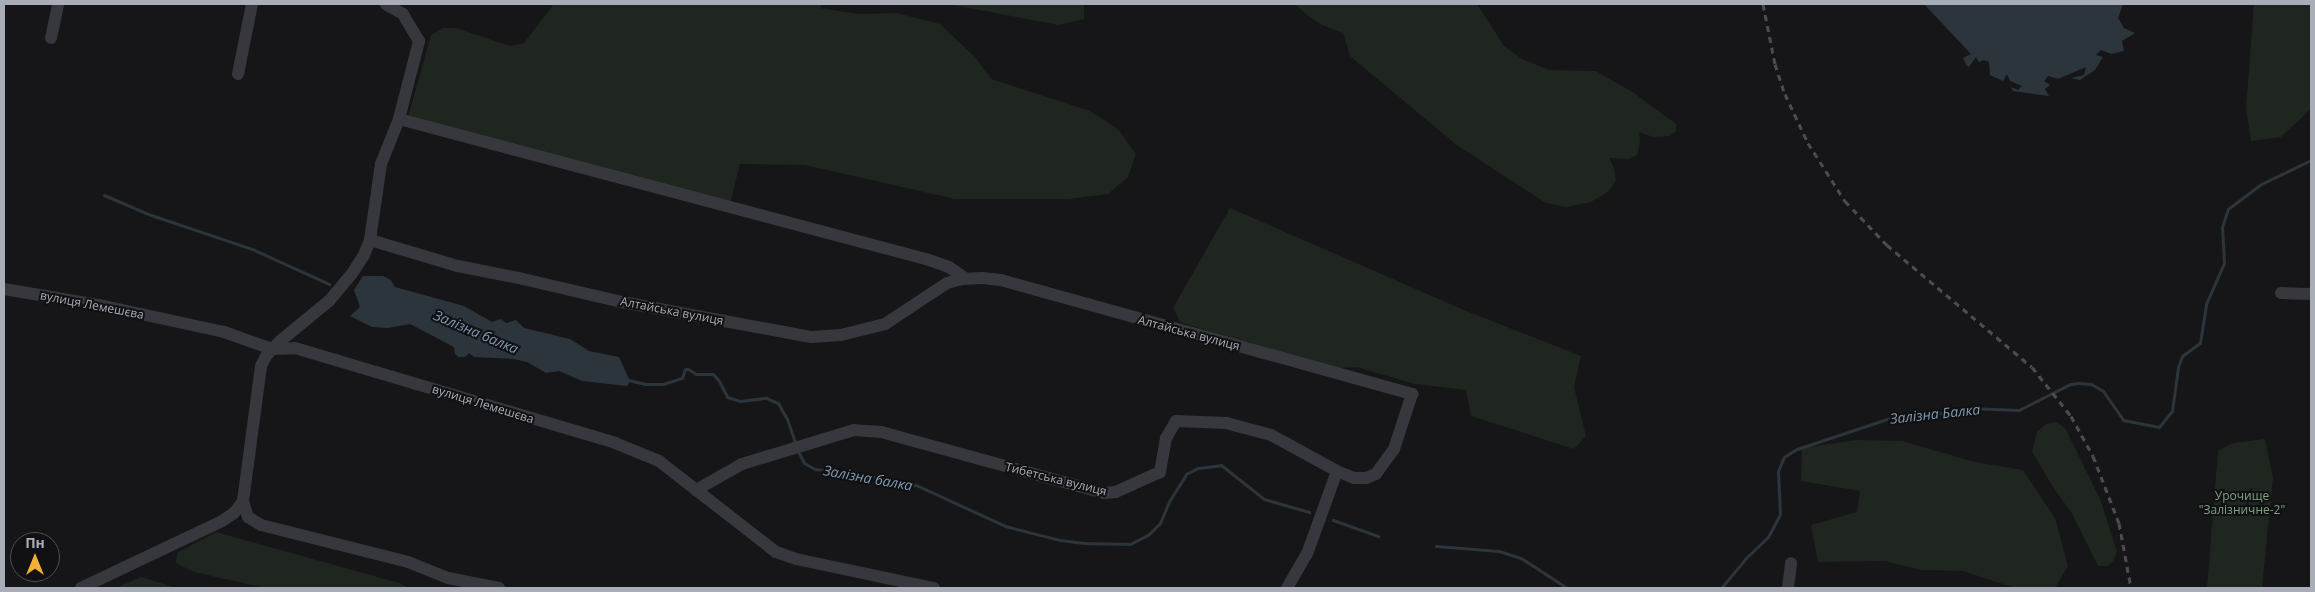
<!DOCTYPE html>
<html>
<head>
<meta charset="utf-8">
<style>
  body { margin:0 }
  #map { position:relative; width:2315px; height:592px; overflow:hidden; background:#161618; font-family:"Open Sans",sans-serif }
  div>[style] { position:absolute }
  .green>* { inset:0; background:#1e261f }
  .water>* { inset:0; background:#2c353c }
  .stream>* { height:3px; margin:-1.5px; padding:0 1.5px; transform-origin:1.5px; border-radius:1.5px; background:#2c353c }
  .minor>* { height:12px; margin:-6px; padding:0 6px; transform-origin:6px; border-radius:6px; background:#37383d }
  .rail>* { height:3px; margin-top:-1.5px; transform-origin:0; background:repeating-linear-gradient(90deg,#4a4c52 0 6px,transparent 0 11px) }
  span { translate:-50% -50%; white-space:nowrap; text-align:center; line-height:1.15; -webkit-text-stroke:4px #111113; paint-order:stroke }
  .street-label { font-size:12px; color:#a8adb8 }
  .park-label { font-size:12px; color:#7fa381 }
  .water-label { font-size:14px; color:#7f9bb3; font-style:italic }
  .frame { position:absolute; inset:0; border:5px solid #a8adb8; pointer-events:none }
  .north { position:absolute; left:10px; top:532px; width:50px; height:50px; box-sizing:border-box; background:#111113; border:1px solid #4d4f55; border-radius:50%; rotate:0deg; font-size:14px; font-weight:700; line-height:20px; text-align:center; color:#a8adb8 }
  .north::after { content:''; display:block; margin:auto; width:18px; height:22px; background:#f2b134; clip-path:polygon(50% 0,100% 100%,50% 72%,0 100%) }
</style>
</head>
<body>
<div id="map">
  <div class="green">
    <div style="clip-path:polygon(554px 4px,822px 4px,820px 8px,858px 14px,897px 13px,940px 24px,975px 57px,991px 79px,1090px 111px,1118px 129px,1136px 154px,1128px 177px,1108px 194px,1068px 199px,955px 199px,805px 165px,740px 164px,730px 204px,408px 117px,431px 35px,443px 28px,456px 28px,510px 46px,524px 43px)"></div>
    <div style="clip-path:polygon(948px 4px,1084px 4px,1084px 19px,1058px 25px)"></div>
    <div style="clip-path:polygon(1295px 4px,1477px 4px,1504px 46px,1522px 59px,1549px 70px,1596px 71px,1634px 93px,1676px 124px,1676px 131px,1670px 136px,1653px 137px,1639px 132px,1640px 142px,1637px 155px,1629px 159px,1609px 158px,1614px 168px,1616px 181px,1609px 191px,1591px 202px,1566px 207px,1546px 203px,1458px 146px,1350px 56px,1343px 33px,1322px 25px,1307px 15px)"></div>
    <div style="clip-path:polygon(2254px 4px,2311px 4px,2311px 109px,2281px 137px,2251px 141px,2246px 108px)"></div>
    <div style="clip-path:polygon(1230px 208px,1464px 310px,1581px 356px,1574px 387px,1586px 436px,1574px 449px,1471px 416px,1466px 390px,1415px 384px,1357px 367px,1325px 369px,1180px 322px,1173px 308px)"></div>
    <div style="clip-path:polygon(2056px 422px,2065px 428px,2101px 501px,2117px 552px,2114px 560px,2108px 566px,2098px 566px,2071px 512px,2055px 490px,2032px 452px,2037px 432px,2046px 424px)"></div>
    <div style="clip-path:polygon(2265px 439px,2273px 478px,2262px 588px,2207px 588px,2218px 451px,2233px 443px)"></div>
    <div style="clip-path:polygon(1857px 440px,1902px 441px,1975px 462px,2023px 470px,2055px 518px,2068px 566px,2055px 588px,2015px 588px,1963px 571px,1921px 570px,1885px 561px,1818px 562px,1811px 525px,1857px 512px,1860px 491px,1801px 481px,1802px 448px)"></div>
    <div style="clip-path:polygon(216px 532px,399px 583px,409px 588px,265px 588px,194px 572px,176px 563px,177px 553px)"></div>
    <div style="clip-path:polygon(141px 577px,161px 583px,175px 588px,116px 588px)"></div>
  </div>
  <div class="water">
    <div style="clip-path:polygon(1924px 4px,2123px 4px,2118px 18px,2124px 28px,2135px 33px,2122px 41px,2124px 51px,2112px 54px,2101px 50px,2096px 55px,2103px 57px,2095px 70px,2080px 80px,2071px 78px,2084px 75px,2086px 67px,2058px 79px,2048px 76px,2044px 81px,2050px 85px,2045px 89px,2049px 96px,2013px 91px,2011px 87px,2018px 90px,2022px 86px,2010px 81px,2007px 74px,2003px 81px,1990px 75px,1989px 62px,1984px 60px,1979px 62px,1976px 57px,1969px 67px,1966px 65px,1963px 58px,1971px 54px)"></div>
    <div style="clip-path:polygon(363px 276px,383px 276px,391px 280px,395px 287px,464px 306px,492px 322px,501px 319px,506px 323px,516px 320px,524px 328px,570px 339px,589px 351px,619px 357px,630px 381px,627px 386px,582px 381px,559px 371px,546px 373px,527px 362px,514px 359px,474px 357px,469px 353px,465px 357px,459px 357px,455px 354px,454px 347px,410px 324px,388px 328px,372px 327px,350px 316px,360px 307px,354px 290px)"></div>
  </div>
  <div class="stream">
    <div style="left:104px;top:195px;width:51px;rotate:23.1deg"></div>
    <div style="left:151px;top:215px;width:107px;rotate:18.6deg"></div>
    <div style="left:252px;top:249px;width:85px;rotate:24.4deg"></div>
    <div style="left:628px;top:380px;width:17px;rotate:13deg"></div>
    <div style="left:645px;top:384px;width:18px"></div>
    <div style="left:663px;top:384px;width:20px;rotate:-18deg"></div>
    <div style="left:682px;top:378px;width:9px;rotate:-72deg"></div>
    <div style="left:685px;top:369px;width:3px"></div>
    <div style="left:688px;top:369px;width:9px;rotate:32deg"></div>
    <div style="left:696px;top:374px;width:17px"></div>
    <div style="left:713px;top:374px;width:9px;rotate:49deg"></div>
    <div style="left:719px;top:381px;width:18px;rotate:63deg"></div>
    <div style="left:727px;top:397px;width:14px;rotate:17deg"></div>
    <div style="left:740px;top:401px;width:26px;rotate:-7deg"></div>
    <div style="left:766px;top:398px;width:13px;rotate:23deg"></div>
    <div style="left:778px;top:403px;width:18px;rotate:61deg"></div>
    <div style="left:787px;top:419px;width:28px;rotate:71deg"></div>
    <div style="left:798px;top:451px;width:13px;rotate:63deg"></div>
    <div style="left:804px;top:463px;width:13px;rotate:29deg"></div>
    <div style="left:815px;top:469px;width:51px;rotate:6.7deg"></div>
    <div style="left:866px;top:475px;width:51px;rotate:11.3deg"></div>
    <div style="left:916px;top:485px;width:98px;rotate:24.7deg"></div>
    <div style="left:1005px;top:526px;width:57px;rotate:14.3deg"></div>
    <div style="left:1060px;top:540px;width:24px;rotate:7deg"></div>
    <div style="left:1084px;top:543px;width:46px;rotate:1.2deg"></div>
    <div style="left:1130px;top:544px;width:20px;rotate:-27deg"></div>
    <div style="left:1148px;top:535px;width:17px;rotate:-45deg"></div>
    <div style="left:1160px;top:523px;width:25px;rotate:-67deg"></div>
    <div style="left:1170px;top:500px;width:31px;rotate:-58deg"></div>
    <div style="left:1186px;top:474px;width:13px;rotate:-27deg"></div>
    <div style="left:1198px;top:468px;width:23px;rotate:-7deg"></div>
    <div style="left:1221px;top:465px;width:55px;rotate:38.3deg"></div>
    <div style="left:1264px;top:499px;width:47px;rotate:16.1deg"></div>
    <div style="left:1333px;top:520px;width:48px;rotate:19.6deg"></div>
    <div style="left:1436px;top:546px;width:63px;rotate:4.5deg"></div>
    <div style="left:1499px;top:551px;width:23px;rotate:18deg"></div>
    <div style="left:1521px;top:558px;width:55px;rotate:33.1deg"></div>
    <div style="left:1721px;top:588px;width:38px;rotate:-50deg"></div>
    <div style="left:1745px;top:559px;width:32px;rotate:-44deg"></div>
    <div style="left:1768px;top:537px;width:26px;rotate:-62deg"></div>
    <div style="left:1780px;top:514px;width:43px;rotate:-92.7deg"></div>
    <div style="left:1778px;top:471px;width:15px;rotate:-67deg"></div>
    <div style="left:1784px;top:457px;width:15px;rotate:-32deg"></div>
    <div style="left:1797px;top:449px;width:104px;rotate:-18.4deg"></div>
    <div style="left:1896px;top:416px;width:57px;rotate:-4deg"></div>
    <div style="left:1953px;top:412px;width:16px;rotate:-15deg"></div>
    <div style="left:1968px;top:408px;width:51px;rotate:2.2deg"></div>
    <div style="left:2019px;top:410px;width:57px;rotate:-27deg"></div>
    <div style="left:2070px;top:384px;width:8px;rotate:-7deg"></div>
    <div style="left:2078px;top:383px;width:13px;rotate:4deg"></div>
    <div style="left:2091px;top:384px;width:14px;rotate:30deg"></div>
    <div style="left:2103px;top:391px;width:35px;rotate:55deg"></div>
    <div style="left:2123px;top:420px;width:37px;rotate:11deg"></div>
    <div style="left:2159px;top:427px;width:21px;rotate:-51deg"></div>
    <div style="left:2172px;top:411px;width:44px;rotate:-82.2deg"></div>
    <div style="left:2178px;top:367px;width:12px;rotate:-70deg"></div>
    <div style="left:2182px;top:356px;width:22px;rotate:-36deg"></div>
    <div style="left:2200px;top:343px;width:39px;rotate:-81deg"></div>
    <div style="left:2206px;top:304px;width:45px;rotate:-66.3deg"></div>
    <div style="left:2224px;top:263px;width:36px;rotate:-93deg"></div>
    <div style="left:2222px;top:227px;width:19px;rotate:-72deg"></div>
    <div style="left:2228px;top:209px;width:41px;rotate:-37.1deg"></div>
    <div style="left:2261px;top:184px;width:55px;rotate:-25.6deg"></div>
  </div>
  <div class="minor">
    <div style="left:51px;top:38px;width:35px;rotate:-78deg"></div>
    <div style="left:238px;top:74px;width:71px;rotate:-78.7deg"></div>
    <div style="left:399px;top:119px;width:545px;rotate:14.88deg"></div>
    <div style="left:926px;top:259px;width:24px;rotate:19deg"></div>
    <div style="left:949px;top:267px;width:19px;rotate:35deg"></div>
    <div style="left:370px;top:240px;width:92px;rotate:16.5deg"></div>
    <div style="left:458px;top:266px;width:66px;rotate:11.3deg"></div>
    <div style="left:523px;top:279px;width:102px;rotate:13.1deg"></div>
    <div style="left:622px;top:302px;width:192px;rotate:10.5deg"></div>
    <div style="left:811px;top:337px;width:30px;rotate:-4deg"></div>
    <div style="left:841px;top:335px;width:45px;rotate:-14deg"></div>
    <div style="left:885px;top:324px;width:74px;rotate:-33.5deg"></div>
    <div style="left:947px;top:283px;width:16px;rotate:-15deg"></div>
    <div style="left:962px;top:279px;width:20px;rotate:-3deg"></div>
    <div style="left:982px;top:278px;width:19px;rotate:6deg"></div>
    <div style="left:1001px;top:280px;width:427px;rotate:15.5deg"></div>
    <div style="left:1412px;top:394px;width:58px;rotate:108.1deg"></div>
    <div style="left:1394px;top:449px;width:31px;rotate:126deg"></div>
    <div style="left:1376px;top:474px;width:11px;rotate:158deg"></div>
    <div style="left:1366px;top:478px;width:12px;rotate:180deg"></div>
    <div style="left:1354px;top:478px;width:18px;rotate:-158deg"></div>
    <div style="left:1337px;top:471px;width:75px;rotate:-151.4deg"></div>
    <div style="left:1271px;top:435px;width:47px;rotate:-165.1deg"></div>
    <div style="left:1226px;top:423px;width:50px;rotate:-177.7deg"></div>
    <div style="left:1176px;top:421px;width:20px;rotate:120deg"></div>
    <div style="left:1166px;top:438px;width:35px;rotate:100deg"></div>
    <div style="left:1160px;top:472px;width:48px;rotate:155.6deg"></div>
    <div style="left:1116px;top:492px;width:12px;rotate:175deg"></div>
    <div style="left:1104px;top:493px;width:231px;rotate:-164.7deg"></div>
    <div style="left:881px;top:432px;width:27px;rotate:-176deg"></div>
    <div style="left:854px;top:430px;width:117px;rotate:163.1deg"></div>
    <div style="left:742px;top:464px;width:53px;rotate:150.5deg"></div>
    <div style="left:4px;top:289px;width:101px;rotate:9.6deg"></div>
    <div style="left:104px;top:306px;width:123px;rotate:12.2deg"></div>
    <div style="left:224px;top:332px;width:51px;rotate:19.5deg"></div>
    <div style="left:272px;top:349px;width:23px;rotate:-2deg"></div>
    <div style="left:295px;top:348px;width:334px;rotate:16.5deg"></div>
    <div style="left:615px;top:443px;width:48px;rotate:22.2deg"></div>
    <div style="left:659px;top:461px;width:148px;rotate:37.9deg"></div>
    <div style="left:776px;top:552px;width:21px;rotate:19deg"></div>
    <div style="left:796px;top:559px;width:141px;rotate:11.9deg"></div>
    <div style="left:2281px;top:293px;width:30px;rotate:2deg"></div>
    <div style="left:243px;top:501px;width:17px;rotate:73deg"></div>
    <div style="left:248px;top:517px;width:15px;rotate:32deg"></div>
    <div style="left:261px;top:525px;width:152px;rotate:14.1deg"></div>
    <div style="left:408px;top:562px;width:43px;rotate:21.8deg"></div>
    <div style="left:448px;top:578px;width:52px;rotate:11.1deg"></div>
    <div style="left:81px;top:588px;width:156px;rotate:-25.4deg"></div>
    <div style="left:222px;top:521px;width:14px;rotate:-34deg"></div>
    <div style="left:234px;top:513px;width:15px;rotate:-53deg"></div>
    <div style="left:243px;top:501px;width:136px;rotate:-82.4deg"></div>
    <div style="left:261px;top:366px;width:11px;rotate:-63deg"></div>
    <div style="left:266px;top:356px;width:19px;rotate:-47deg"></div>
    <div style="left:279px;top:342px;width:65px;rotate:-39.4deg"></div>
    <div style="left:329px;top:301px;width:34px;rotate:-50deg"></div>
    <div style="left:351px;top:275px;width:24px;rotate:-57deg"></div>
    <div style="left:364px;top:255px;width:16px;rotate:-68deg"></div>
    <div style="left:370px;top:240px;width:77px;rotate:-81.8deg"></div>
    <div style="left:381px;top:164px;width:48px;rotate:-68.2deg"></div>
    <div style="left:399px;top:119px;width:81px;rotate:-75.6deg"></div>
    <div style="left:419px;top:41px;width:31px;rotate:-121deg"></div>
    <div style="left:403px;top:14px;width:20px;rotate:-150deg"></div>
    <div style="left:1287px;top:588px;width:39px;rotate:-60deg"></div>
    <div style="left:1307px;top:554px;width:88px;rotate:-70.1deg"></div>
    <div style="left:1788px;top:588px;width:25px;rotate:-83deg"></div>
  </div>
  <div class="rail">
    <div style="left:1763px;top:4px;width:61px;rotate:78.7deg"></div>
    <div style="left:1775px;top:64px;width:32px;rotate:72deg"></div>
    <div style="left:1785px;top:94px;width:54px;rotate:64.9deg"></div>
    <div style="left:1808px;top:143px;width:69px;rotate:57.5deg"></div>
    <div style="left:1845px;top:201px;width:61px;rotate:46.3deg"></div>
    <div style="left:1887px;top:245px;width:189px;rotate:40.1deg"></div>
    <div style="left:2032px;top:367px;width:63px;rotate:51.5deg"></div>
    <div style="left:2071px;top:416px;width:46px;rotate:61.2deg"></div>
    <div style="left:2093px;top:456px;width:72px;rotate:68.8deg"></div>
    <div style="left:2119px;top:523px;width:66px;rotate:79.5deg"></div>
  </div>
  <div class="street-label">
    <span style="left:92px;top:305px;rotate:11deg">вулиця Лемешєва</span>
    <span style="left:672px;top:311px;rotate:11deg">Алтайська вулиця</span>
    <span style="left:1189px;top:333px;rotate:15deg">Алтайська вулиця</span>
    <span style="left:483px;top:404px;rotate:17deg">вулиця Лемешєва</span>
    <span style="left:1056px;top:479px;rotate:14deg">Тибетська вулиця</span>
  </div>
  <div class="park-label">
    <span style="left:2242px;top:503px">Урочище<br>"Залізничне-2"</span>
  </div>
  <div class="water-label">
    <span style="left:476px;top:332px;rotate:23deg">Залізна балка</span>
    <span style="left:1935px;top:414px;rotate:-6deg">Залізна Балка</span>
    <span style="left:868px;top:478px;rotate:10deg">Залізна балка</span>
  </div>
  <div class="frame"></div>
  <div class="north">Пн</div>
</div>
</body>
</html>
